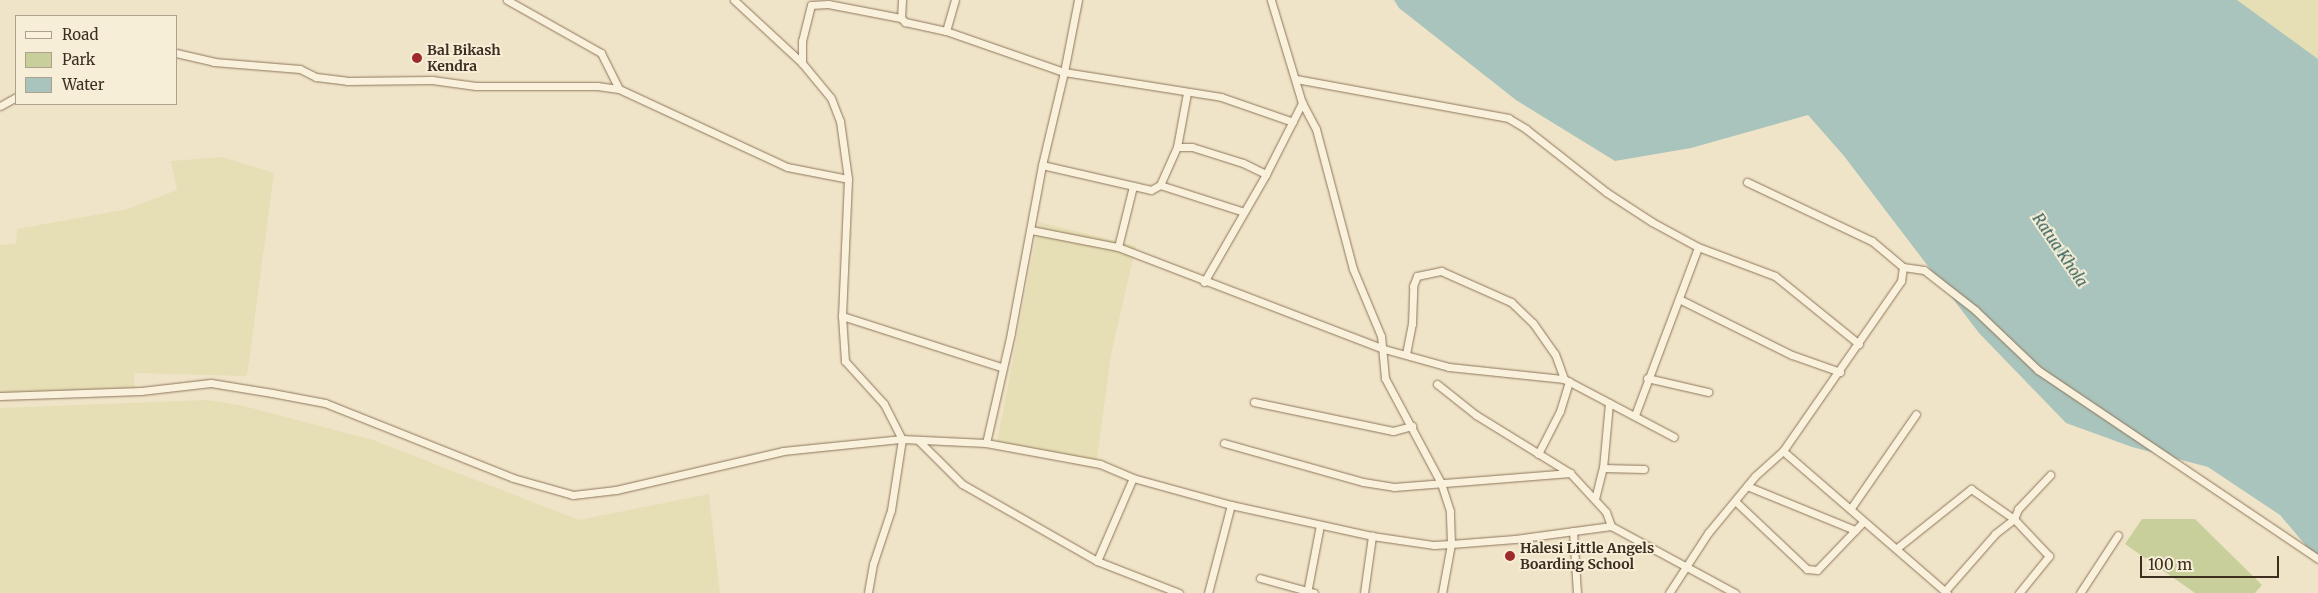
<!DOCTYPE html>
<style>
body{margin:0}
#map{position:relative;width:2318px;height:593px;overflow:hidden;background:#f0e4c8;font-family:Merriweather,serif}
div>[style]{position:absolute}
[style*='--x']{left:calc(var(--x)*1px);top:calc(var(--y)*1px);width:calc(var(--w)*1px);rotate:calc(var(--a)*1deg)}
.farmland>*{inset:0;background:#e6deb5}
.green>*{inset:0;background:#c9cf9b}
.water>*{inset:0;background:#a9c4bc}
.roads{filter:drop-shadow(0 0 1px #8d765c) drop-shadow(0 0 1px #8d765c)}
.minor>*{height:7px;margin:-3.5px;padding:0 3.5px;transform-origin:3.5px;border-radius:3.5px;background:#faf1dc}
.dots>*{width:14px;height:14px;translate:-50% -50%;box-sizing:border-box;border:2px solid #f7eed8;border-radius:50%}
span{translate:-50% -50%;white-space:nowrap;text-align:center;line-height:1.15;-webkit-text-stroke:4px #f7eed8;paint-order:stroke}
.poi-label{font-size:14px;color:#3d2e20;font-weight:700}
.left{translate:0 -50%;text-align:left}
.water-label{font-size:15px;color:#2f5d5a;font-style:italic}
.legend{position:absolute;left:15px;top:15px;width:162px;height:90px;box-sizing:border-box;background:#f7eed8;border:1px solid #ada18e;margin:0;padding:6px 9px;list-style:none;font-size:15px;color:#3d2e20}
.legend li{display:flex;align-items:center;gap:10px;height:25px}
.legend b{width:25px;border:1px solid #ada18e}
.scale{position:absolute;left:2140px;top:556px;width:139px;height:22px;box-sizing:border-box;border:2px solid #3d2e20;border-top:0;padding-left:6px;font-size:15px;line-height:18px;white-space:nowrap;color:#3d2e20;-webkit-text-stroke:4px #f7eed8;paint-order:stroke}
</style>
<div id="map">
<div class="farmland">
<div style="clip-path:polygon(2237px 0,2318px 0,2318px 59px,2239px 3px)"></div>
<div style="clip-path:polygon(222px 157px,274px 173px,247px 376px,134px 373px,135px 391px,0 397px,0 245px,16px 244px,17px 229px,128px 209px,177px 190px,171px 161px)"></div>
<div style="clip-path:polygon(1039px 222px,1136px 246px,1111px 354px,1097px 460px,997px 443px)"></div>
<div style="clip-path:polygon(207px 400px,244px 406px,373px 440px,579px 520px,709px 494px,720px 593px,0 593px,0 408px)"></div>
</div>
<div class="green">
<div style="clip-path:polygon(2142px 519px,2195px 519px,2262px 585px,2255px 593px,2195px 593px,2125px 544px)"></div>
</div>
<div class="water">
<div style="clip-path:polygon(1394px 0,2237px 0,2318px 59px,2318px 560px,2280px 515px,2208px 467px,2132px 447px,2066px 423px,1979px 333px,1844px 156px,1808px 115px,1691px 148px,1615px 161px,1516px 100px,1399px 8px)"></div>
</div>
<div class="roads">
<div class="minor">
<div style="--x:507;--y:0;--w:108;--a:29.4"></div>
<div style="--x:601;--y:53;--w:40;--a:63.4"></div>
<div style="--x:619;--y:89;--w:185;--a:24.9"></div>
<div style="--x:787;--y:167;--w:62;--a:11.1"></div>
<div style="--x:848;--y:179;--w:137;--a:92.5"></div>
<div style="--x:842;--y:316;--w:45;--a:86.2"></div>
<div style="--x:845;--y:361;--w:58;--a:47.8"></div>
<div style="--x:884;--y:404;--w:39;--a:63"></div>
<div style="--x:902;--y:439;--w:72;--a:98.8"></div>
<div style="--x:891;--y:510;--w:57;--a:108.4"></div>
<div style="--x:873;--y:564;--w:29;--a:100"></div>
<div style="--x:734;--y:0;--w:93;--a:42.8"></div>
<div style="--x:802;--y:63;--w:45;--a:50.4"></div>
<div style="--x:831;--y:98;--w:25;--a:69"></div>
<div style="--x:840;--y:121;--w:59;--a:82.1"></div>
<div style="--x:902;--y:0;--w:18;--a:93"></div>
<div style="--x:901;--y:18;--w:6;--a:45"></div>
<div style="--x:905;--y:22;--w:42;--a:12.4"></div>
<div style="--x:946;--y:31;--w:125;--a:19.2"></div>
<div style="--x:1064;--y:72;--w:96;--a:103.3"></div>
<div style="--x:1042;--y:165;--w:171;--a:100.5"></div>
<div style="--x:1011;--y:333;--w:113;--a:102.8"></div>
<div style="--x:1078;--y:0;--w:73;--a:101"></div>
<div style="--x:1064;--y:72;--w:159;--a:9"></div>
<div style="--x:1221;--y:97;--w:76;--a:19.1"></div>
<div style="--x:946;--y:31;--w:32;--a:-74"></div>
<div style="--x:176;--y:53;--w:39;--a:13"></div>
<div style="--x:214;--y:62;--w:86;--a:4.7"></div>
<div style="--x:300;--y:69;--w:18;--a:27"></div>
<div style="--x:316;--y:77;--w:31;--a:7"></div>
<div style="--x:347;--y:81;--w:85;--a:-0.7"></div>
<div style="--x:432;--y:80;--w:44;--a:7.8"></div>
<div style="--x:476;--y:86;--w:121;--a:0"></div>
<div style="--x:597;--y:86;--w:22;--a:8"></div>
<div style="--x:802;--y:63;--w:22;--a:-90"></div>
<div style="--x:802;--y:41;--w:37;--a:-76"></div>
<div style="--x:811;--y:5;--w:17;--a:-3"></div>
<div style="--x:828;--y:4;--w:74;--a:10.9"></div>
<div style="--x:1296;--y:79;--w:216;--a:10.4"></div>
<div style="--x:1508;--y:118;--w:21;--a:31"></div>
<div style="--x:1526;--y:129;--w:102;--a:38.2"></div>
<div style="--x:1606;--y:192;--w:55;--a:33.1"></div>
<div style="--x:1652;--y:222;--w:52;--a:28.5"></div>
<div style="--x:1698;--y:247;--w:82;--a:20.6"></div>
<div style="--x:1775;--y:276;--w:108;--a:39"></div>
<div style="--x:0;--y:106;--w:18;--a:-29"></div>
<div style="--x:1177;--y:147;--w:55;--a:-79.5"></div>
<div style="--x:1042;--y:165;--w:112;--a:12.9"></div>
<div style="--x:1151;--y:190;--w:10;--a:-29"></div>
<div style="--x:1160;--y:185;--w:42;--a:-65.9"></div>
<div style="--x:1177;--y:147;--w:15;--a:0"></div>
<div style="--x:1192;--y:147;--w:53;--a:17.4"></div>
<div style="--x:1243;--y:163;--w:25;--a:26"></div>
<div style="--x:1747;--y:182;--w:138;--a:25.3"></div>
<div style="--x:1872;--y:241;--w:40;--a:40"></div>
<div style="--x:1903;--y:267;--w:14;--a:98"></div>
<div style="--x:1901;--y:281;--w:207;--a:124.8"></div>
<div style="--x:1160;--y:185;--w:88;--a:17.8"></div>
<div style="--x:1031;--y:230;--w:89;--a:11.1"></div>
<div style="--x:1118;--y:247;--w:285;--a:21"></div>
<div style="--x:1384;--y:349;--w:67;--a:15.5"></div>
<div style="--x:1449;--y:367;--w:116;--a:6"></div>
<div style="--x:1564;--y:379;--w:124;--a:27.8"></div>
<div style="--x:1118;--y:247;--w:63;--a:-76.2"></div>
<div style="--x:1903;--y:267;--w:21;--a:8"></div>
<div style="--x:1924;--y:270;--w:65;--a:38.1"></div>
<div style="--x:1975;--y:310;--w:87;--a:43.6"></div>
<div style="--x:2038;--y:370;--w:338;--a:34"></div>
<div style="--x:1204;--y:282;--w:125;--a:-60.1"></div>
<div style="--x:1266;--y:174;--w:80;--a:-63.1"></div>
<div style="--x:1679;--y:299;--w:126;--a:26.4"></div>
<div style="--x:1792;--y:355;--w:51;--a:19.5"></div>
<div style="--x:842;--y:316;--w:167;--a:17.8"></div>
<div style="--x:1406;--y:354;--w:31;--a:-79"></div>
<div style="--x:1412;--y:324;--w:38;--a:-88"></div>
<div style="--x:1413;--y:286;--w:11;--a:-68"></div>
<div style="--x:1417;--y:276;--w:25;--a:-12"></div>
<div style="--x:1441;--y:271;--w:77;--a:23.9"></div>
<div style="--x:1511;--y:302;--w:30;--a:44"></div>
<div style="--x:1533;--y:323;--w:38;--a:55"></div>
<div style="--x:1555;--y:354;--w:27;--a:70"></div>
<div style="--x:1647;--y:378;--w:63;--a:12.9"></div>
<div style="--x:1437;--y:384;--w:50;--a:38.5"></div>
<div style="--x:1476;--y:415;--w:110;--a:31.7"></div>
<div style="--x:1570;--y:473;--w:53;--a:47.3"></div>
<div style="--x:1606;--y:512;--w:15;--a:70"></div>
<div style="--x:0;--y:396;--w:141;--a:-2"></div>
<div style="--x:141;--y:391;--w:70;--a:-6.5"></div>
<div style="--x:211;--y:383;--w:62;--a:9.3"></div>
<div style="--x:272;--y:393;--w:54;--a:10.7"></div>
<div style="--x:325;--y:403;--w:202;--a:21.7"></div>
<div style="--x:513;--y:478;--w:62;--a:15.8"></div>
<div style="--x:573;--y:495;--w:43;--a:-6.6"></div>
<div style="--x:616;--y:490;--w:171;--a:-13.1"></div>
<div style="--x:783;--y:451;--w:120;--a:-5.8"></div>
<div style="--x:902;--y:439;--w:84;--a:2.7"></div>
<div style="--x:986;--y:443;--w:116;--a:10.4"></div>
<div style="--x:1100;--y:464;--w:36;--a:23"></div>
<div style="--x:1133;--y:478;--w:102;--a:15.4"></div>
<div style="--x:1231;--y:505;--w:144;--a:12.4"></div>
<div style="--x:1372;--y:536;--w:63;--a:8.3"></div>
<div style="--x:1434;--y:545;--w:17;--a:-3"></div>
<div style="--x:1451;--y:544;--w:33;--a:-92"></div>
<div style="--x:1450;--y:511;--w:29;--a:-108"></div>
<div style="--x:1441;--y:483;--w:119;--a:-118.1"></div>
<div style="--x:1385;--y:378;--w:42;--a:-95.4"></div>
<div style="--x:1381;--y:336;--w:73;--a:-112.7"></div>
<div style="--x:1353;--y:269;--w:145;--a:-104.8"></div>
<div style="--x:1316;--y:129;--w:30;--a:-118"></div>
<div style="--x:1302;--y:103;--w:108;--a:-106.8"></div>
<div style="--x:1254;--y:402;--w:142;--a:11.8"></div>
<div style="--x:1393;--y:431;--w:20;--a:-15"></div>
<div style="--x:1635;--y:415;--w:179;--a:-69.4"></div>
<div style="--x:918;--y:440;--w:62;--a:45"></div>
<div style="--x:962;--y:484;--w:155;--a:29.7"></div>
<div style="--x:1097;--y:561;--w:88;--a:21.3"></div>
<div style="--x:1224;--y:443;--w:144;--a:15.7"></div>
<div style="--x:1363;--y:482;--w:31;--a:9"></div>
<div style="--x:1394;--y:487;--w:177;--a:-4.5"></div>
<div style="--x:1538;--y:454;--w:48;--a:-62.9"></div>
<div style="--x:1560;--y:411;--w:31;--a:-73"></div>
<div style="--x:1603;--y:468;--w:65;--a:-84.7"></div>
<div style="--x:1747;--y:486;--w:117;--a:22.2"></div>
<div style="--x:1595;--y:499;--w:32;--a:-76"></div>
<div style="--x:1603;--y:468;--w:41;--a:1.4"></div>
<div style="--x:1735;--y:501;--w:99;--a:43.4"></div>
<div style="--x:1807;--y:569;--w:10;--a:6"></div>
<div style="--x:1817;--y:570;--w:66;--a:-46.2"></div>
<div style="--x:1851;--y:508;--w:114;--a:-55.3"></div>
<div style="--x:1573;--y:531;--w:62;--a:86.3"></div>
<div style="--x:1897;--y:548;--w:95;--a:-38.6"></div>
<div style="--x:1971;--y:489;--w:52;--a:34.9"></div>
<div style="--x:2014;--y:519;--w:24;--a:142"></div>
<div style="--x:1995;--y:534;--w:76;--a:131.3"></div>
<div style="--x:1097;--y:561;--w:90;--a:-66.6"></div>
<div style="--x:1260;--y:578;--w:56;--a:15.5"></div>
<div style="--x:1208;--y:593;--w:91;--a:-75.4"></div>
<div style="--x:1307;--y:593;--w:69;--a:-79.2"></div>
<div style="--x:1364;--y:593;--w:58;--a:-82"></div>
<div style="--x:1442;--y:593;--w:50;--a:-79.6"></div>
<div style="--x:1451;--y:544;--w:64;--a:-4.5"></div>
<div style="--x:1515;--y:539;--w:97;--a:-7.7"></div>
<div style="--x:1611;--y:526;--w:141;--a:28.4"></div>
<div style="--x:1669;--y:593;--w:72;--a:-57"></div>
<div style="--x:1708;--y:533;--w:74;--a:-50.5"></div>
<div style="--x:1755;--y:476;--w:38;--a:-42"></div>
<div style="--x:1783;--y:451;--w:217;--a:40.9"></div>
<div style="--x:2019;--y:593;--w:48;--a:-51"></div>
<div style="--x:2049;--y:556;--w:51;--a:-133.4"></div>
<div style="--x:2014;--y:519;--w:11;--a:-68"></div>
<div style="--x:2018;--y:509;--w:47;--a:-46.7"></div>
<div style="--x:2080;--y:593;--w:69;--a:-56.8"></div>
</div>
</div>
<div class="dots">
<div style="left:417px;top:58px;background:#9e2a2b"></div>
<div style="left:1510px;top:556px;background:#9e2a2b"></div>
</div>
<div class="poi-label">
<span class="left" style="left:427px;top:58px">Bal Bikash<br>Kendra</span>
<span class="left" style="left:1520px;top:556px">Halesi Little Angels<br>Boarding School</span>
</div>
<div class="water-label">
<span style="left:2060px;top:250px;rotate:56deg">Ratua Khola</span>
</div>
<ul class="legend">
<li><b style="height:6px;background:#faf1dc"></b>Road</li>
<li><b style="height:14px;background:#c9cf9b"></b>Park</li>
<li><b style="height:14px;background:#a9c4bc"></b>Water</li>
</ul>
<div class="scale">100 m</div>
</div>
